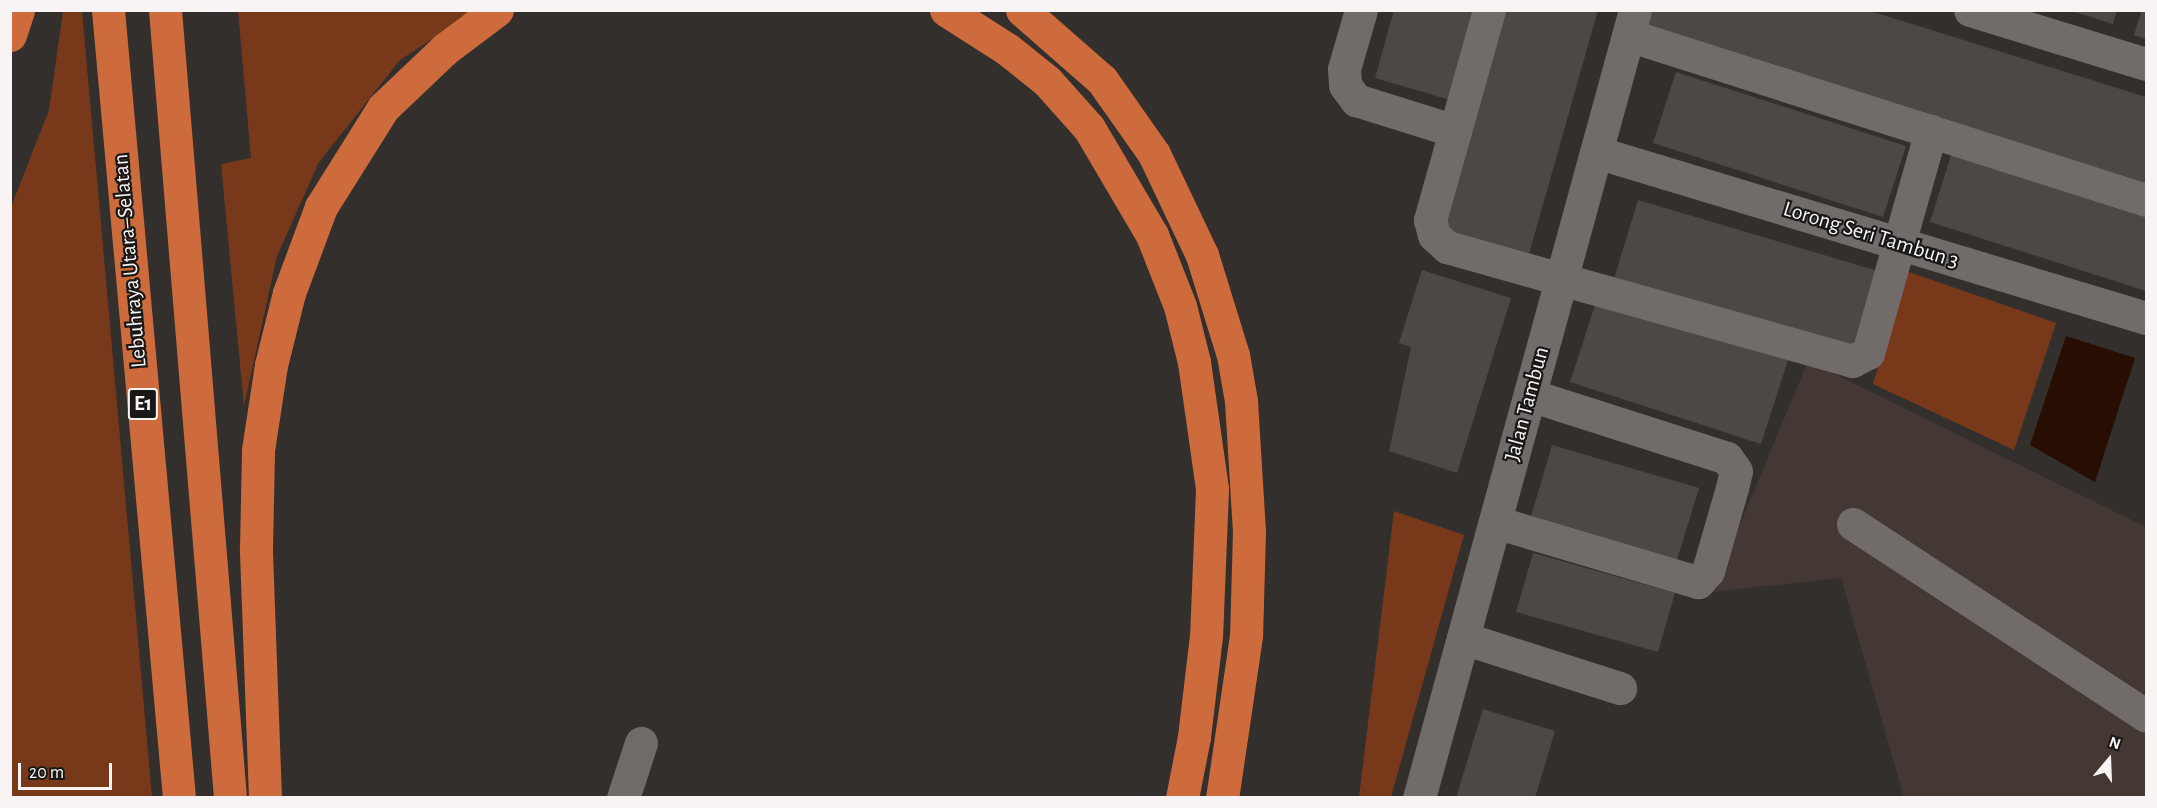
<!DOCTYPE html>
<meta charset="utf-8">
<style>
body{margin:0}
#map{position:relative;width:2157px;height:808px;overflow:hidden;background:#332f2d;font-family:"Alegreya Sans",sans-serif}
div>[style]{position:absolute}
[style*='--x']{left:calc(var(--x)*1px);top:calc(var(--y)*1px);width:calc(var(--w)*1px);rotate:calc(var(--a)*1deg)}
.built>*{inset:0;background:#433834}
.green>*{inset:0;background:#78391b}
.water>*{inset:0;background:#280d03}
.building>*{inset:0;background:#4d4846}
.minor>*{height:33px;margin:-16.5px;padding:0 16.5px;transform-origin:16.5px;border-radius:16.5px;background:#716c6a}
.highway>*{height:33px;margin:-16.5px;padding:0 16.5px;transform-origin:16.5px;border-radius:16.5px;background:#ce6b3d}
span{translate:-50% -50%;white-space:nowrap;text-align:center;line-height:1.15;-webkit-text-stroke:4.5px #1a1817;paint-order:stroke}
.shield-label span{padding:2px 4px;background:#1a1817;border:2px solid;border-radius:4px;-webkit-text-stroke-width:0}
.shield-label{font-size:21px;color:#f7f4f3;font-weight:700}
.street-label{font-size:22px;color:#f7f4f3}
.frame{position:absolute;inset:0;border:12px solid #f7f4f3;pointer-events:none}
.north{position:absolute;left:2079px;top:730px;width:60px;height:60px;-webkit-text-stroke:4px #1a1817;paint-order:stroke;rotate:19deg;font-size:16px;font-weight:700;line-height:24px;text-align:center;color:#f7f4f3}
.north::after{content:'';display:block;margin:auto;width:21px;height:27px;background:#f7f4f3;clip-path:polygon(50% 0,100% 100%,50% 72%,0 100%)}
.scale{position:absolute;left:18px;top:763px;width:94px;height:27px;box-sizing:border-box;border:3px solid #f7f4f3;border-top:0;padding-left:8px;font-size:18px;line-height:21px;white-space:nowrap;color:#f7f4f3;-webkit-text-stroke:4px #1a1817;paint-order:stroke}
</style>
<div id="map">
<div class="built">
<div style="clip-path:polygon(1808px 361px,2146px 527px,2146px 797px,1904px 797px,1841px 578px,1712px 592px)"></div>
</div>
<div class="green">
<div style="clip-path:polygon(63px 11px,82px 11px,152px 797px,11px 797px,11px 207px,49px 110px)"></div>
<div style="clip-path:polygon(238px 11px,475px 11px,400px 60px,319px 162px,277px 256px,244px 406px,221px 164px,251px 158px)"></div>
<div style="clip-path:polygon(1906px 271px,2056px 323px,2014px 450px,1873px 384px)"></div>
<div style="clip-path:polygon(1394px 511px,1464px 535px,1391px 797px,1359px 797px)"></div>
</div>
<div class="water">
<div style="clip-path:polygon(2066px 336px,2135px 358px,2095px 482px,2030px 445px)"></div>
</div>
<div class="building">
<div style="clip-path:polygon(1394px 10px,1476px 10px,1450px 100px,1375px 78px)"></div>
<div style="clip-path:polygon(1497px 10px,1598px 10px,1529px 254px,1436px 228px)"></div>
<div style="clip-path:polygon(1649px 10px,1867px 10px,2146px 97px,2146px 190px,1642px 34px)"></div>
<div style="clip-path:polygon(2068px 10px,2117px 10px,2113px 24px)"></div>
<div style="clip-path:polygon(2142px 10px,2146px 10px,2146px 39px,2134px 35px)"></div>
<div style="clip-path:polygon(1676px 72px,1906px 146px,1883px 217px,1653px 143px)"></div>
<div style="clip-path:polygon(1952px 152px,2146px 214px,2146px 291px,1930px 222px)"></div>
<div style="clip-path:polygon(1638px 200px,1878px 271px,1854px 350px,1614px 279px)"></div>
<div style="clip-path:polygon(1422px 270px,1511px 298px,1457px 473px,1389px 451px,1411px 347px,1399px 343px)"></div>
<div style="clip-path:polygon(1598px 296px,1789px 357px,1761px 444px,1570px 382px)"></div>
<div style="clip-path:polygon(1552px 445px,1699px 488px,1676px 563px,1530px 520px)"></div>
<div style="clip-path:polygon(1533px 553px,1675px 593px,1658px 652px,1516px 612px)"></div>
<div style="clip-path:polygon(1483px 709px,1555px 731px,1535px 798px,1456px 798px)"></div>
</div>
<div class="minor">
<div style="--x:1361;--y:10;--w:61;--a:106.1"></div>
<div style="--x:1344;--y:69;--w:16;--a:86"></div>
<div style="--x:1345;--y:85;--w:19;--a:54"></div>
<div style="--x:1356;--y:100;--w:104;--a:17.4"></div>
<div style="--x:1489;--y:10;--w:218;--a:105.7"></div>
<div style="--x:1430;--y:220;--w:16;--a:75"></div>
<div style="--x:1434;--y:235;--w:18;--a:43"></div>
<div style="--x:1447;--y:247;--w:421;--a:15.7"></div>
<div style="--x:1852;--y:361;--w:18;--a:-27"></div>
<div style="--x:1868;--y:353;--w:231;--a:-74.2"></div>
<div style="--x:1970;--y:10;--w:184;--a:17.1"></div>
<div style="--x:1628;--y:35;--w:544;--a:17.67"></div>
<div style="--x:1596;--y:152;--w:575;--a:16.79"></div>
<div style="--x:1495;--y:522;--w:212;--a:16.5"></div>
<div style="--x:1698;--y:582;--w:15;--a:-48"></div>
<div style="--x:1708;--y:571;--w:86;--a:-73.9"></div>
<div style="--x:1732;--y:488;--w:17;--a:-77"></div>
<div style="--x:1736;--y:471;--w:16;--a:-125"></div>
<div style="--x:1727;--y:458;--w:207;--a:-162.3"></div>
<div style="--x:1853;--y:524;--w:350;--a:33.2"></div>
<div style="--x:1463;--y:638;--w:165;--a:17.7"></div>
<div style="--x:623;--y:798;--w:58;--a:-71.9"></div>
<div style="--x:1419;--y:798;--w:817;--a:-74.67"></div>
</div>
<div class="highway">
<div style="--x:108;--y:10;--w:791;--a:84.85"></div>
<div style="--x:165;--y:10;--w:791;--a:85.28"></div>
<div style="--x:946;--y:10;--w:72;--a:32.6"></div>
<div style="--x:1007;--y:49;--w:51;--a:38.7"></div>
<div style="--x:1047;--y:81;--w:63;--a:48.2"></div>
<div style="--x:1089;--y:128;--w:124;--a:59.5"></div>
<div style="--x:1152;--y:235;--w:76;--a:68.5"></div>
<div style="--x:1180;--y:306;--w:58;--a:76"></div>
<div style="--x:1194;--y:362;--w:128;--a:81.9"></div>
<div style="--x:1212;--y:489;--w:147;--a:92.3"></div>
<div style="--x:1206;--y:636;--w:102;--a:96.8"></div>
<div style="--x:1194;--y:737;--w:62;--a:101.1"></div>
<div style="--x:1022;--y:10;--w:106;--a:41.2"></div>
<div style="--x:1102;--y:80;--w:90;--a:54.9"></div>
<div style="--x:1154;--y:154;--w:112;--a:64.6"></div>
<div style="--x:1202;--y:255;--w:105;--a:72.8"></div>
<div style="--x:1233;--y:355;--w:47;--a:80.1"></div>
<div style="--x:1241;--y:401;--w:130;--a:86.5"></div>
<div style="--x:1249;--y:531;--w:105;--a:91.6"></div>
<div style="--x:1246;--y:636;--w:164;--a:98.4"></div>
<div style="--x:10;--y:35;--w:26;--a:-72"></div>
<div style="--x:265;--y:798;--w:250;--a:-92.1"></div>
<div style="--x:256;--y:548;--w:98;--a:-88.8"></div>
<div style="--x:258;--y:450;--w:86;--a:-81.3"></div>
<div style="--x:271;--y:365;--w:74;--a:-76"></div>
<div style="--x:289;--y:293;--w:92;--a:-69.6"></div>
<div style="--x:321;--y:207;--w:117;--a:-57.9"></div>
<div style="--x:383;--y:108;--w:86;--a:-43.6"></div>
<div style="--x:445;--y:49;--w:65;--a:-36.9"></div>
</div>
<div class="shield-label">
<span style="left:143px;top:404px">E1</span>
</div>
<div class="street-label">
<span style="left:1871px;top:235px;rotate:17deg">Lorong Seri Tambun 3</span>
<span style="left:130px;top:261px;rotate:-95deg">Lebuhraya Utara–Selatan</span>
<span style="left:1527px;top:404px;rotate:-75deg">Jalan Tambun</span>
</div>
<div class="frame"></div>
<div class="north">N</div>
<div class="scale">20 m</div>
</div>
